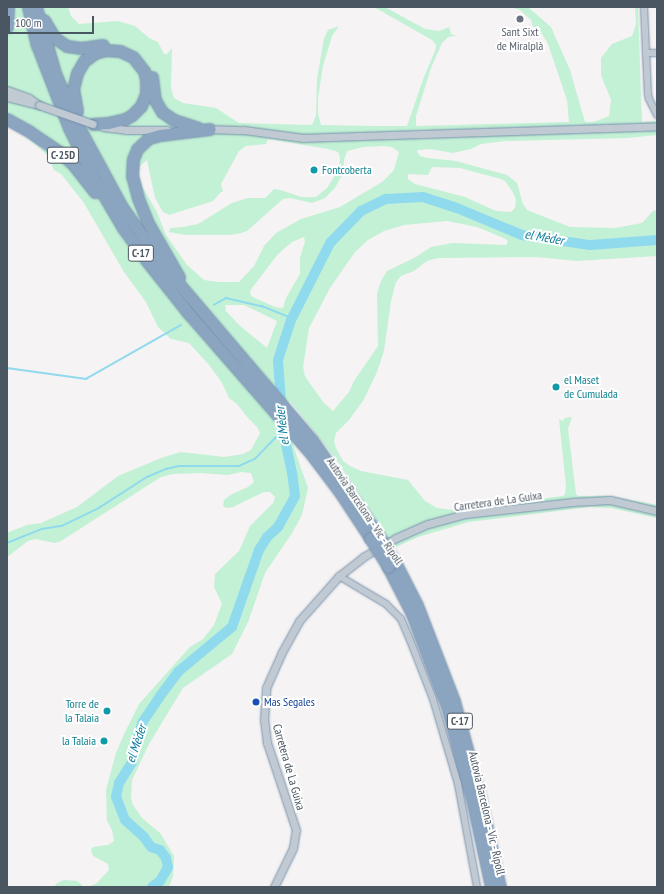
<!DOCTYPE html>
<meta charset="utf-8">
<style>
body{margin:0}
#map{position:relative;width:664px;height:894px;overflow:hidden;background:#f5f3f3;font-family:"PT Sans Narrow",sans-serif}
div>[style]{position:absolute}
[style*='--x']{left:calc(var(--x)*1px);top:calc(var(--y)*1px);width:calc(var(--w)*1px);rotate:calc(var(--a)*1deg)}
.green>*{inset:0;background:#c3f1d5}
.stream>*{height:1.5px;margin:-0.75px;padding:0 0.75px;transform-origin:0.75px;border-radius:0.75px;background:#90daee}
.river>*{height:10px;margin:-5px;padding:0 5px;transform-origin:5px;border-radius:5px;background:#90daee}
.roads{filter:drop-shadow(0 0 1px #7690ad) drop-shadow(0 0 1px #7690ad)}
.minor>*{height:6px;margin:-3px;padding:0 3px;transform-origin:3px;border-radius:3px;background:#c1cad2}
.tertiary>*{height:7px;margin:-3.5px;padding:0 3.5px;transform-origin:3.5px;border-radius:3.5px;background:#c1cad2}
.motorway>*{height:11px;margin:-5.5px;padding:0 5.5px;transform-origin:5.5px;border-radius:5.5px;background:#8ba5c1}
.bridges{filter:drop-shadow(0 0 1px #7690ad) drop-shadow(0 0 1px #7690ad)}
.tertiary-bridge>*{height:7px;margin:-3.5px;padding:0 3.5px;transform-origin:3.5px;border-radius:3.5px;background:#c1cad2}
.motorway-bridge>*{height:11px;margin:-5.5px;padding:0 5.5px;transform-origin:5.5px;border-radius:5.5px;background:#8ba5c1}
.dots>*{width:11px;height:11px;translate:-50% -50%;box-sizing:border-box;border:2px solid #fff;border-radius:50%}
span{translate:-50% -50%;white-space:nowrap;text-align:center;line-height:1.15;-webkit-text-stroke:4px #fff;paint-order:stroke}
.shield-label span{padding:1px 3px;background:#fff;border:1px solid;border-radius:3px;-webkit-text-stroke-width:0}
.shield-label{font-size:11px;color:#4a5661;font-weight:700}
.worship-label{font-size:12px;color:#5b616d}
.culture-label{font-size:12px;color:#0d838f}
.left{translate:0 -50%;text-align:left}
.right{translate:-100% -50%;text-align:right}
.street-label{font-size:12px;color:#4a5661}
.transit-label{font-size:12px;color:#164399}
.water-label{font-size:13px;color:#0c7c9b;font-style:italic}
.frame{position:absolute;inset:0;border:8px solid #4a5661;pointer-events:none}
.scale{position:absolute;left:8px;top:16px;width:86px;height:18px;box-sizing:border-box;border:2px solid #4a5661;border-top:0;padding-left:5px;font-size:12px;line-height:14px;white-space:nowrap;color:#4a5661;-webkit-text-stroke:3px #fff;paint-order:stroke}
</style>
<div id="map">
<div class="green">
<div style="clip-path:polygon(evenodd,7px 7px,68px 7px,71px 16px,79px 24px,118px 21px,135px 26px,149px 38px,158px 42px,164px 54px,167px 54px,172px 48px,171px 88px,174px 98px,183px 103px,216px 108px,239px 123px,312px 125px,316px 115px,317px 79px,324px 38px,328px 30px,339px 26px,332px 36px,323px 66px,318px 98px,318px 113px,321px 125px,374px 126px,407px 126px,424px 77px,435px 51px,436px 45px,432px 40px,374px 7px,385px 7px,425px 29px,439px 31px,449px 27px,451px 34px,456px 36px,448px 37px,442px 43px,431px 68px,416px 116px,416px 126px,569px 122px,567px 100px,548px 44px,541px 32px,533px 27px,531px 20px,520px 10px,510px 7px,529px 8px,551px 27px,570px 70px,585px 122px,594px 122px,609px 116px,611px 100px,601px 75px,601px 58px,612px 44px,632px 36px,636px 24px,635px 7px,638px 7px,642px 122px,657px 121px,657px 135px,628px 138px,505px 141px,481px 144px,471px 149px,453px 153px,430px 149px,418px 150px,417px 152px,420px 156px,428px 158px,456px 161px,507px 175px,517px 183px,523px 204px,527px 210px,570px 227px,615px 228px,642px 223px,653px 211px,657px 210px,657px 256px,577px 261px,536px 257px,438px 258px,427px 261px,414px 271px,401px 276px,396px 282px,391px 301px,384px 351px,377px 372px,363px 401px,349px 420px,336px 433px,334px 441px,336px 448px,343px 461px,350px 466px,361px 471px,408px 480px,425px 501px,437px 508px,453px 510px,563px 496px,565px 494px,566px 486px,559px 419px,563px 421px,565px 418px,572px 417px,568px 429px,576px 494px,578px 496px,610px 496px,657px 505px,657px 518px,611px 508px,589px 507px,469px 522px,418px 537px,394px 548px,339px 463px,289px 400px,293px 445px,308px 488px,302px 515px,292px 533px,265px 573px,248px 622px,232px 654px,183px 688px,149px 744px,132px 780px,131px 798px,133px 805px,142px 818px,160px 833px,174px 856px,173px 876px,169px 887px,54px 887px,57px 883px,64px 880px,77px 881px,83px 886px,90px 886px,97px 883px,109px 870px,108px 864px,93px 856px,91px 850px,93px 847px,108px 845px,114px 841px,112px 830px,107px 821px,106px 790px,116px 753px,125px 732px,139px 704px,190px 647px,203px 639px,214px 625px,222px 604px,214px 587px,215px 574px,239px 551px,250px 526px,273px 503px,275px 497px,270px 492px,264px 492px,233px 507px,226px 508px,223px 506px,224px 500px,232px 494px,248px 487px,254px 482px,251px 473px,241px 472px,228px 475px,201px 473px,173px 474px,161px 477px,61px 541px,55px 543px,35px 539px,28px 541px,7px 557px,7px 533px,27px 525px,41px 523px,77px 507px,118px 476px,161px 458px,181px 452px,224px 457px,243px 454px,251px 450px,260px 433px,257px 427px,248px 418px,237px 404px,229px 398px,222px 383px,210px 366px,189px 343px,171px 339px,158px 327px,146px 302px,124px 272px,84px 203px,61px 174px,54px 170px,47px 155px,24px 134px,7px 126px,7px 7px,268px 139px,328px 149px,338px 152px,340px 157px,339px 169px,327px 188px,316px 197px,301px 197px,281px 190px,274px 189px,265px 198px,248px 198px,232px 203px,198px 224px,183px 227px,170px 228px,169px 232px,186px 235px,229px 235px,241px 233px,247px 231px,283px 199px,290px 198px,312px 203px,325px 198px,335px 188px,343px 173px,344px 160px,347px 151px,363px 147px,383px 146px,392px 147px,399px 152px,394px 170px,382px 182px,340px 207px,301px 219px,276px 233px,264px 246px,254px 266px,239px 282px,218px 282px,204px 280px,187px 265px,166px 235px,157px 212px,143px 188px,139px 174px,140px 166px,147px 160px,155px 198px,163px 212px,169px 215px,213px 201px,220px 193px,223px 191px,221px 184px,239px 151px,246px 146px,266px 144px,268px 139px,7px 7px,432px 167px,460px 168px,501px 179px,505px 181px,512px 191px,516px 199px,515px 208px,511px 212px,496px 211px,465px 197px,415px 184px,408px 179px,408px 174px,428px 175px,432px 167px,7px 7px,447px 221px,477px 227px,506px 239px,508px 242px,506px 245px,453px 243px,431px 247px,416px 257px,387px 271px,381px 281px,377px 293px,378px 346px,354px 381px,349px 392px,333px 411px,324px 403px,311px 385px,305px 376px,303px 367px,309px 328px,330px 288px,355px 252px,368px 240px,384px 231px,404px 225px,447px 221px,7px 7px,304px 237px,305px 241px,300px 258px,300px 274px,286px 298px,283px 308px,275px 307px,251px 296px,250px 291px,255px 284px,278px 254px,292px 242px,304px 237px,7px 7px,225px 305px,244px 305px,277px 321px,267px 348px,239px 325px,226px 311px,225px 305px)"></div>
</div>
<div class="stream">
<div style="--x:214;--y:305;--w:14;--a:-30"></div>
<div style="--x:226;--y:298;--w:37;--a:13"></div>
<div style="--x:262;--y:306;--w:32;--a:22"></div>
<div style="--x:7;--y:368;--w:80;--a:7.9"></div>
<div style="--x:86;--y:379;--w:109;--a:-29.6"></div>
<div style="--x:7;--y:543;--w:38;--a:-22"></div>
<div style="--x:42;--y:529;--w:20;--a:-9"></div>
<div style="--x:62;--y:526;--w:41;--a:-25.9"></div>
<div style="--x:99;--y:508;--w:57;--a:-32.9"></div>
<div style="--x:147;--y:477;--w:21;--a:-23"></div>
<div style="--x:166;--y:469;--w:13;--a:-13"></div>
<div style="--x:179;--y:466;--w:60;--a:0"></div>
<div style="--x:239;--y:466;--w:17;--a:-24"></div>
<div style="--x:255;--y:459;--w:40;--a:-46"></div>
</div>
<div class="river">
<div style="--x:152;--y:887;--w:10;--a:-37"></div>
<div style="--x:160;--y:881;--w:16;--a:-60"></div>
<div style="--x:168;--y:867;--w:9;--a:-103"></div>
<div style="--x:166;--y:858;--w:10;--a:-127"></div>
<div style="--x:160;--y:850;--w:9;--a:-162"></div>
<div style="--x:151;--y:847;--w:12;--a:-125"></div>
<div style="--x:144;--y:837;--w:25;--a:-138"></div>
<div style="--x:125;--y:820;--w:25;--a:-111"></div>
<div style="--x:116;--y:797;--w:14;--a:-78"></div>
<div style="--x:119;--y:783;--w:25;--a:-58"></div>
<div style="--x:132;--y:762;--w:40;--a:-75.6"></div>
<div style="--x:142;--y:723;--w:32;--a:-56"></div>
<div style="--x:160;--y:696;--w:31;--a:-53"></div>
<div style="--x:179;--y:671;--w:69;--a:-39.7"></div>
<div style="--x:232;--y:627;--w:82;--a:-70.7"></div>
<div style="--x:259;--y:550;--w:15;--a:-58"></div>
<div style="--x:267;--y:537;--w:15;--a:-42"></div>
<div style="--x:278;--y:527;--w:35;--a:-61"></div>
<div style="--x:295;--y:496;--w:23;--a:-97"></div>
<div style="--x:292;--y:473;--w:44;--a:-101.8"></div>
<div style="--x:283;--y:430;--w:70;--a:-94.1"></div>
<div style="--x:278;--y:360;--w:42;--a:-72"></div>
<div style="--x:291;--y:320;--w:86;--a:-63.1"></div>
<div style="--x:330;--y:243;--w:45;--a:-45.9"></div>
<div style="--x:361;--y:211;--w:28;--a:-26"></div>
<div style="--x:386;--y:199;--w:37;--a:-3"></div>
<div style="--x:423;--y:197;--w:36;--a:18"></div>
<div style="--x:457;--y:208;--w:70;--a:22.6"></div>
<div style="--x:522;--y:235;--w:69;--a:8.4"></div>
<div style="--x:590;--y:245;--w:67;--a:-4.3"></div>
</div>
<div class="roads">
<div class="minor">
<div style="--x:644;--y:7;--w:87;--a:87.4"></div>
<div style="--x:648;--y:94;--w:5;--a:79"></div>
<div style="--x:649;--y:99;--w:18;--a:63"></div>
<div style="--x:646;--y:53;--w:11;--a:0"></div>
<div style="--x:339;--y:576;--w:55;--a:30.8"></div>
<div style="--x:386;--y:604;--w:21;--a:45"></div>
<div style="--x:401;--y:619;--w:23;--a:67"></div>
<div style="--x:410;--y:640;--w:63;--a:68.7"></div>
<div style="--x:433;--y:699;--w:89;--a:73.6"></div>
<div style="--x:458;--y:784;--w:105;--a:79.5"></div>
</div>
<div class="tertiary">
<div style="--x:7;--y:90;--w:23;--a:20"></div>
<div style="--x:29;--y:98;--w:12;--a:35"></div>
<div style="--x:7;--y:97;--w:30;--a:14"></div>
<div style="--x:103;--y:127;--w:23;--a:7"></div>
<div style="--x:126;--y:130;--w:41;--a:0"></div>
<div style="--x:207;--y:129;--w:37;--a:2"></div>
<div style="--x:244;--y:130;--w:60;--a:7.7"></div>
<div style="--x:303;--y:138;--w:354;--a:-1.9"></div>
<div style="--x:274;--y:887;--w:43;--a:-64"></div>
<div style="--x:293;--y:848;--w:18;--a:-81"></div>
<div style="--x:296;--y:830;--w:92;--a:-108.4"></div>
<div style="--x:267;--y:743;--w:23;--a:-97"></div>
<div style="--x:264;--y:720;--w:32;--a:-86"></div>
<div style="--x:266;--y:688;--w:39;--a:-66"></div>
<div style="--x:282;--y:652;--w:35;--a:-61"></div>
<div style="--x:299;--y:621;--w:60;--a:-48.4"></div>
<div style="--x:339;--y:576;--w:31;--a:-38"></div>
<div style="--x:363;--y:557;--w:38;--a:-30"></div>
<div style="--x:396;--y:538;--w:35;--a:-24"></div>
<div style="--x:428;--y:524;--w:38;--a:-15"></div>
<div style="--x:465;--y:514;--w:109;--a:-6.3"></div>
<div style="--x:573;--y:502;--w:37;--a:-3"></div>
<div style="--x:610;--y:500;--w:48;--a:13.2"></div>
</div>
<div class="motorway">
<div style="--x:28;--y:7;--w:39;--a:77"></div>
<div style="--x:37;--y:45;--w:89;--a:68.9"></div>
<div style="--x:69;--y:128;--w:55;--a:63.9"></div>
<div style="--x:93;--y:177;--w:59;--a:59.5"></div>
<div style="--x:123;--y:228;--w:39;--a:54"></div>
<div style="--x:146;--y:260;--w:69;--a:51.5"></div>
<div style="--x:189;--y:314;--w:186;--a:48.9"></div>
<div style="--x:311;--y:454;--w:46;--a:52.9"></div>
<div style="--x:339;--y:491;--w:56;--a:56.6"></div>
<div style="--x:36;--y:7;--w:69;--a:73.9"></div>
<div style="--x:55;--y:73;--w:53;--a:66.8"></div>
<div style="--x:76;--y:122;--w:97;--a:61.6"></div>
<div style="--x:122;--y:207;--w:71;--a:54.7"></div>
<div style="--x:163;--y:265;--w:230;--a:49.6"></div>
<div style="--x:312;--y:440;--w:113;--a:55"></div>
<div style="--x:44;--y:20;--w:21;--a:59"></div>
<div style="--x:55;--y:38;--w:14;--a:34"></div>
<div style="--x:67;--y:46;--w:14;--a:8"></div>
<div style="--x:81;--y:48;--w:22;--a:-8"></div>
<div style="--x:7;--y:27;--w:20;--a:-87"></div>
<div style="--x:152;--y:77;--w:23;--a:83"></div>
<div style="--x:155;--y:100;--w:14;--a:60"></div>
<div style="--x:162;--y:112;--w:14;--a:34"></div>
<div style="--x:174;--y:120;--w:25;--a:18"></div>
<div style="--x:77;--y:111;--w:22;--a:-100"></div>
<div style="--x:73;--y:89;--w:16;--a:-76"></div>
<div style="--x:77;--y:73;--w:14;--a:-60"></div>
<div style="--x:84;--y:61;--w:14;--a:-36"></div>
<div style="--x:95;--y:53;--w:11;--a:-15"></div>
<div style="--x:106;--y:50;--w:14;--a:4"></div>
<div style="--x:120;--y:51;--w:14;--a:25"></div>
<div style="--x:133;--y:57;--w:18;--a:52"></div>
<div style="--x:144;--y:71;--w:9;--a:77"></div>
<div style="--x:146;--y:80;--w:14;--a:90"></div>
<div style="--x:146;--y:94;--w:13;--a:113"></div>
<div style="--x:141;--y:106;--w:13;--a:135"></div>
<div style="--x:132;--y:115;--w:8;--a:150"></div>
<div style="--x:125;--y:119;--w:17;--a:167"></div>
<div style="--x:108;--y:123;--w:15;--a:176"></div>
<div style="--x:7;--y:119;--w:26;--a:29"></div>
<div style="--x:30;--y:132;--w:34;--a:34"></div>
<div style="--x:58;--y:151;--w:18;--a:41"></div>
<div style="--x:72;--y:163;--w:37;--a:52"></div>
<div style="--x:179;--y:277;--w:62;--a:-119.9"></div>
<div style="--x:148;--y:223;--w:27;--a:-112"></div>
<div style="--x:138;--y:198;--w:23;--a:-105"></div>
<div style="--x:132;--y:176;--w:17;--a:-87"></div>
<div style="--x:133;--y:159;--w:11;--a:-68"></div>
<div style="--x:137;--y:149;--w:16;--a:-43"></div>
<div style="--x:149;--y:138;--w:11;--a:-15"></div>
<div style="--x:160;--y:135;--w:50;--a:-6.8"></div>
<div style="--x:395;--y:562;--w:48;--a:62.9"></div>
<div style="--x:417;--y:605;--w:103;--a:68.9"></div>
<div style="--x:454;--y:701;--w:99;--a:74.8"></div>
<div style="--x:480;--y:797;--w:92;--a:77.5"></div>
<div style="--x:388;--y:567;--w:53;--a:62.9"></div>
<div style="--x:412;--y:614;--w:98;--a:69.2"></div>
<div style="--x:447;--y:706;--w:96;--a:75"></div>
<div style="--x:472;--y:799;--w:90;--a:77.8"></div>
</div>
</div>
<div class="bridges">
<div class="tertiary-bridge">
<div style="--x:39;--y:105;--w:57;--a:19.4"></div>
</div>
<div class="motorway-bridge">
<div style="--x:377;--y:533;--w:34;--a:58"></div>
<div style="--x:370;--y:538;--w:34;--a:58"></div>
</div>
</div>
<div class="dots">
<div style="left:520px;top:19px;background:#6b7280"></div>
<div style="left:314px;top:170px;background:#0f9aa8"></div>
<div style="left:556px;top:387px;background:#0f9aa8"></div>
<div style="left:256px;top:702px;background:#1a4fb4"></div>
<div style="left:107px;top:711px;background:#0f9aa8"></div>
<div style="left:104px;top:741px;background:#0f9aa8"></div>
</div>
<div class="shield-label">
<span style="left:63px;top:155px">C-25D</span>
<span style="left:141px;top:253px">C-17</span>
<span style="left:460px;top:721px">C-17</span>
</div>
<div class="worship-label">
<span style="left:520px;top:39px">Sant Sixt<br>de Miralplà</span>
</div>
<div class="culture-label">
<span class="left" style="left:322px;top:170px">Fontcoberta</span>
<span class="left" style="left:564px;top:387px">el Maset<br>de Cumulada</span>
<span class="right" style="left:99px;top:711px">Torre de<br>la Talaia</span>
<span class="right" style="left:96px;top:741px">la Talaia</span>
</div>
<div class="street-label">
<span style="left:498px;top:501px;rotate:-8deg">Carretera de La Guixa</span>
<span style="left:365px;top:511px;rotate:56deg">Autovia Barcelona - Vic - Ripoll</span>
<span style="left:289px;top:767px;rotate:74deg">Carretera de La Guixa</span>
<span style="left:487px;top:813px;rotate:77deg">Autovia Barcelona - Vic - Ripoll</span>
</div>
<div class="transit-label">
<span class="left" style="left:264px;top:702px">Mas Segales</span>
</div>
<div class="water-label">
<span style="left:544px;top:238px;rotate:10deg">el Mèder</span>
<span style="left:283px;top:426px;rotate:-97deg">el Mèder</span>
<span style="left:137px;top:744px;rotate:-71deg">el Mèder</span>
</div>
<div class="frame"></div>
<div class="scale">100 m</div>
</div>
